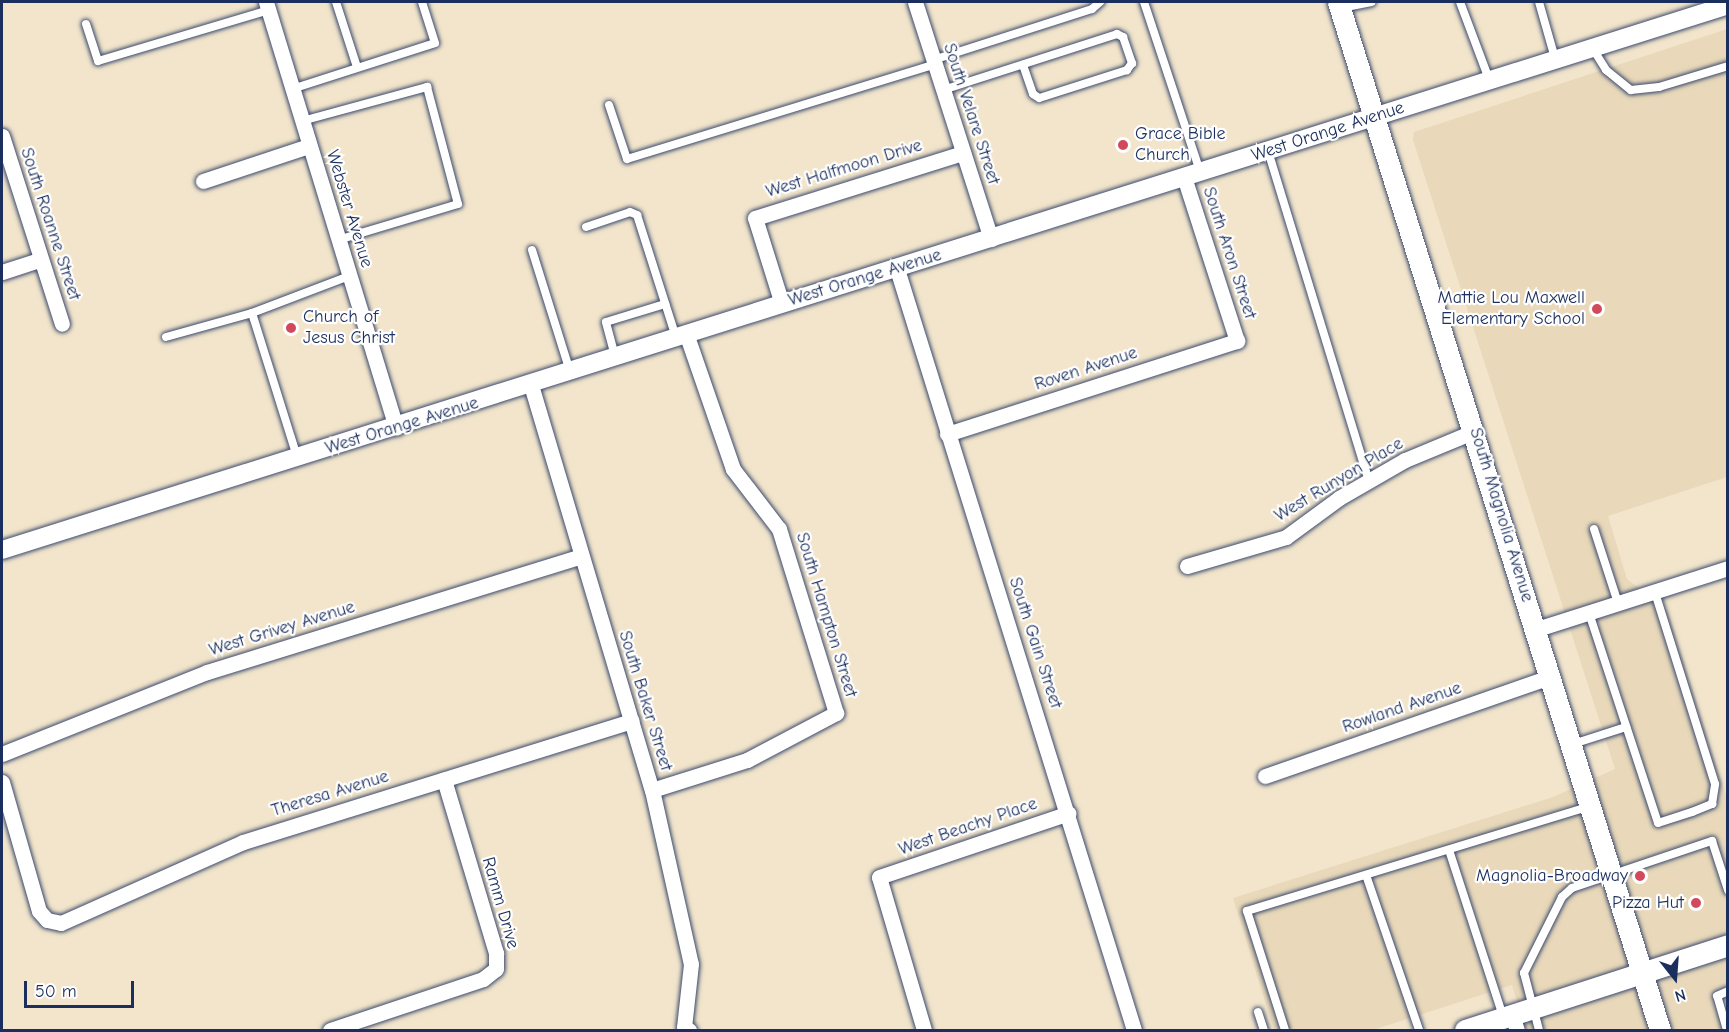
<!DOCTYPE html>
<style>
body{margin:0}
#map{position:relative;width:1729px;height:1032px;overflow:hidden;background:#f2e5cb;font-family:"Comic Neue",sans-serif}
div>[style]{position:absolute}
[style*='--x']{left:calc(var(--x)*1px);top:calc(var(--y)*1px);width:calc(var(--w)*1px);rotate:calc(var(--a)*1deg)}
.built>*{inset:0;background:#e9d9ba}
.roads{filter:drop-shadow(0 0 2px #3b4a6e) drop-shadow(0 0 2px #3b4a6e)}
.service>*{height:8px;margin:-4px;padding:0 4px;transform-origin:4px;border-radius:4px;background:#fff}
.minor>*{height:15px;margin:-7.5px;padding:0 7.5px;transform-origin:7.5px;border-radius:7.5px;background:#fff}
.tertiary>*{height:18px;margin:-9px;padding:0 9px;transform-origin:9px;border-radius:9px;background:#fff}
.secondary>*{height:21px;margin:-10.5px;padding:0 10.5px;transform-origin:10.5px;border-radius:10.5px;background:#fff}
.dots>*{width:16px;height:16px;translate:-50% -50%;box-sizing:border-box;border:3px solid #fff;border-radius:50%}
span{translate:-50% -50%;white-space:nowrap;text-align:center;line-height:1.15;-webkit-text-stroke:4.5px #fff;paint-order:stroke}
.street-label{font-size:18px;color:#1b2f5e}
.poi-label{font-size:18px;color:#1b2f5e}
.left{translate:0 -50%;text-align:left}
.right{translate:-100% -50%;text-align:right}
.frame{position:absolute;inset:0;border:3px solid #1b2f5e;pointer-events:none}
.north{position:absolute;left:1645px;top:948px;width:60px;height:60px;-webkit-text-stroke:4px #fff;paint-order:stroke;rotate:163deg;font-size:16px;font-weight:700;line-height:24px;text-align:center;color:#1b2f5e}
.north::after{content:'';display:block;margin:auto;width:21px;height:27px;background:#1b2f5e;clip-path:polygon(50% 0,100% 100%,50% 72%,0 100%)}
.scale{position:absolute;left:24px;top:981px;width:110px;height:27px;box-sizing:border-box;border:3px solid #1b2f5e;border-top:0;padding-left:8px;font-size:18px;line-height:21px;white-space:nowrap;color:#1b2f5e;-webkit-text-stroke:4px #fff;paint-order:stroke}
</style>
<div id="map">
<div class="built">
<div style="clip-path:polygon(1727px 29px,1727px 477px,1608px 516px,1627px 579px,1668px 611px,1727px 798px,1727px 1030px,1526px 1030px,1512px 985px,1373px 1030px,1274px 1030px,1233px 898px,1553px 797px,1615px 769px,1413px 140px,1414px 132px)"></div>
</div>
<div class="roads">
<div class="service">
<div style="--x:336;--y:2;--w:68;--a:72.1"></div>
<div style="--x:1144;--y:2;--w:178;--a:71.7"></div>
<div style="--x:1460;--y:2;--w:82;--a:69.4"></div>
<div style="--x:1539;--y:2;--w:58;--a:74.1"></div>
<div style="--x:1341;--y:8;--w:31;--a:-11"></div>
<div style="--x:86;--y:24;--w:39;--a:72"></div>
<div style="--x:98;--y:61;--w:178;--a:-16.6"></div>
<div style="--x:1593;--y:49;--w:25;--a:58"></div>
<div style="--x:1606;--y:70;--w:32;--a:39"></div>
<div style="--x:1631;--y:90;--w:28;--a:-6"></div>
<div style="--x:1659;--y:87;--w:72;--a:-16.9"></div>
<div style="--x:933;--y:60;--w:167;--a:-17.8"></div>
<div style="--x:1092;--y:9;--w:11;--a:-41"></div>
<div style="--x:292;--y:89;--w:150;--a:-17.8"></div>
<div style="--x:435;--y:43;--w:43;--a:-107.6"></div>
<div style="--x:943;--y:90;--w:183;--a:-17.8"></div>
<div style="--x:1117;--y:34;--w:7;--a:27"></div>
<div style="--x:1123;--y:37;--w:28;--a:71"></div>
<div style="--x:1132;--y:63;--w:9;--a:126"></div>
<div style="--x:1127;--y:70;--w:92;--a:162.3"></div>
<div style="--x:1039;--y:98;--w:7;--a:-146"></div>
<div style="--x:1033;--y:94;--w:31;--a:-109"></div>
<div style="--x:609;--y:105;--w:57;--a:71.6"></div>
<div style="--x:627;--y:159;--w:322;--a:-17.1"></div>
<div style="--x:302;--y:121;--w:130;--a:-15.2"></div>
<div style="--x:427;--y:87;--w:121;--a:75.2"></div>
<div style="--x:458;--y:204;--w:125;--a:163.3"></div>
<div style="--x:1268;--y:151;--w:345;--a:73"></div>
<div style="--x:586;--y:227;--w:46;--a:-18.8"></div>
<div style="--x:630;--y:212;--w:8;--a:23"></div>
<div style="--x:637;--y:215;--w:128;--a:72.3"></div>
<div style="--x:532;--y:250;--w:127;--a:72.6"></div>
<div style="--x:252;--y:313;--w:151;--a:72.6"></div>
<div style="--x:166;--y:337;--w:89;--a:-15.6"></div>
<div style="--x:252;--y:313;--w:104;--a:-20.9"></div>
<div style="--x:615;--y:356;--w:35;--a:-105"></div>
<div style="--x:606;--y:322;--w:62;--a:-17"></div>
<div style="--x:1594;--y:529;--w:78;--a:72"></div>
<div style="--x:1589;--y:613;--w:221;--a:71.8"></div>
<div style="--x:1658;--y:823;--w:36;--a:-18"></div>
<div style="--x:1692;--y:812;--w:22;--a:-22"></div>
<div style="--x:1712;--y:804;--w:20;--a:-81"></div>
<div style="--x:1715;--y:784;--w:201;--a:-107.4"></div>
<div style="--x:1573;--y:744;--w:56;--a:-17.8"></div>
<div style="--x:1449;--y:850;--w:175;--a:72"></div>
<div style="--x:1366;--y:875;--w:164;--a:71.1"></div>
<div style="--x:1258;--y:1012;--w:19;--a:72"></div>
<div style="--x:1285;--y:1030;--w:125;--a:-107.7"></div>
<div style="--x:1247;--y:911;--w:357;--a:-17"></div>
<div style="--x:1539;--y:1030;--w:59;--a:-104.7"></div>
<div style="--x:1524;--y:973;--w:85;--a:-63.4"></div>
<div style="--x:1562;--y:897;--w:13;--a:-42"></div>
<div style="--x:1572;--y:888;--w:148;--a:-18.6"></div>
<div style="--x:1712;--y:841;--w:52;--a:71.9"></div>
<div style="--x:1727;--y:1030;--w:35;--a:-106"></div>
<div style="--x:1717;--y:996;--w:12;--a:-24"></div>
</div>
<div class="minor">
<div style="--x:266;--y:2;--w:445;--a:73"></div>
<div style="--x:915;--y:2;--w:249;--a:72.2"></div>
<div style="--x:2;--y:136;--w:197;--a:72.3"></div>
<div style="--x:203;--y:181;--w:112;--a:-18.3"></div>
<div style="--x:897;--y:269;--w:797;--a:72.7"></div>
<div style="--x:2;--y:272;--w:40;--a:-18"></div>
<div style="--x:782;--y:304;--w:90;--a:-107.4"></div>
<div style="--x:755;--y:218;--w:218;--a:-17.4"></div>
<div style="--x:531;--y:385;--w:423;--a:73.4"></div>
<div style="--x:652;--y:790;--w:178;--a:77.4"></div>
<div style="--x:691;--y:964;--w:63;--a:96.3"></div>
<div style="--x:684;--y:1027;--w:6;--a:31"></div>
<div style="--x:947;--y:434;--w:305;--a:-17.8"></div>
<div style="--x:1237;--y:341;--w:172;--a:-107.9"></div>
<div style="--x:1187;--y:566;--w:103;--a:-16.3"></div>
<div style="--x:1286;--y:537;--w:66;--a:-36.3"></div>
<div style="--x:1339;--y:498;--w:76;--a:-29.9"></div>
<div style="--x:1405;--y:460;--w:76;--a:-22.5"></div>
<div style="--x:1537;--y:629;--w:201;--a:-17.7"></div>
<div style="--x:2;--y:754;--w:221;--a:-21.8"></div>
<div style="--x:207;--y:672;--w:389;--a:-17.2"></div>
<div style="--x:1265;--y:776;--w:304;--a:-19.2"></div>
<div style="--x:2;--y:782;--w:134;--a:74"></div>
<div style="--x:39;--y:911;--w:12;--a:48"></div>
<div style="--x:47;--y:920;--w:14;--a:12"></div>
<div style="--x:61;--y:923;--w:199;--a:-24"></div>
<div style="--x:243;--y:842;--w:407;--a:-17.3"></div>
<div style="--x:652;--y:790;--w:100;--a:-17.5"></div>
<div style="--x:747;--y:760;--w:101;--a:-27.8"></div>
<div style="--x:836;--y:713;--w:193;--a:-107.2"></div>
<div style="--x:779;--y:529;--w:76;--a:-127.5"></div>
<div style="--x:733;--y:469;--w:141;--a:-109.1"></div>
<div style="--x:1512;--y:1015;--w:16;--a:72"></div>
<div style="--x:330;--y:1030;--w:161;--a:-18.4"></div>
<div style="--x:483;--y:979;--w:16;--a:-38"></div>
<div style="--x:496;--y:969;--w:16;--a:-90"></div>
<div style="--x:496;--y:953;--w:181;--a:-106.7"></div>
<div style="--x:924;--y:1030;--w:159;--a:-106.4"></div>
<div style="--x:879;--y:877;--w:200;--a:-18.6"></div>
</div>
<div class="tertiary">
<div style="--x:2;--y:550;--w:1810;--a:-17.52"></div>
</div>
<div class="secondary">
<div style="--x:1338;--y:2;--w:1077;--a:72.61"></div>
<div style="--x:1465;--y:1030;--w:276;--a:-17.9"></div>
</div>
</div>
<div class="dots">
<div style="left:1123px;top:145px;background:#d1495b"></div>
<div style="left:1597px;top:309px;background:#d1495b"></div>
<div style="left:291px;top:328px;background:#d1495b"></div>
<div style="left:1640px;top:876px;background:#d1495b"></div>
<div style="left:1696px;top:903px;background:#d1495b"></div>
</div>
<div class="street-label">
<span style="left:971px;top:114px;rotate:72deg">South Velare Street</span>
<span style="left:1328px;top:132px;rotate:-18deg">West Orange Avenue</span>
<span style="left:844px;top:169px;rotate:-17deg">West Halfmoon Drive</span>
<span style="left:349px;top:209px;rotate:73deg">Webster Avenue</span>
<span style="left:50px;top:224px;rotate:72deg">South Roanne Street</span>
<span style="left:1229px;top:253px;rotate:72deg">South Aron Street</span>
<span style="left:865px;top:278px;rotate:-17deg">West Orange Avenue</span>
<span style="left:1086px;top:369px;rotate:-18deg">Roven Avenue</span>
<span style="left:402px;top:426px;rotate:-17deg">West Orange Avenue</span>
<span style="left:1339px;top:480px;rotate:-31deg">West Runyon Place</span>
<span style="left:1501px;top:515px;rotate:73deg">South Magnolia Avenue</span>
<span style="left:826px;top:615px;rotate:73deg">South Hampton Street</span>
<span style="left:282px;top:629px;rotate:-17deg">West Grivey Avenue</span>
<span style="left:1035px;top:643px;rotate:72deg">South Gain Street</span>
<span style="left:645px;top:701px;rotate:73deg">South Baker Street</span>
<span style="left:1402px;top:708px;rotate:-19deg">Rowland Avenue</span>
<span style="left:330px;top:794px;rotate:-17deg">Theresa Avenue</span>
<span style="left:968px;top:827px;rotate:-19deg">West Beachy Place</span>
<span style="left:500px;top:903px;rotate:74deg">Ramm Drive</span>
</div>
<div class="poi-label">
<span class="left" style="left:1135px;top:145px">Grace Bible<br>Church</span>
<span class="right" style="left:1585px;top:309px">Mattie Lou Maxwell<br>Elementary School</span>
<span class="left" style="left:303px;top:328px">Church of<br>Jesus Christ</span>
<span class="right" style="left:1628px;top:876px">Magnolia-Broadway</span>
<span class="right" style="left:1684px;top:903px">Pizza Hut</span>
</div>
<div class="frame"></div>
<div class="north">N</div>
<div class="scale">50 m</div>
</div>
